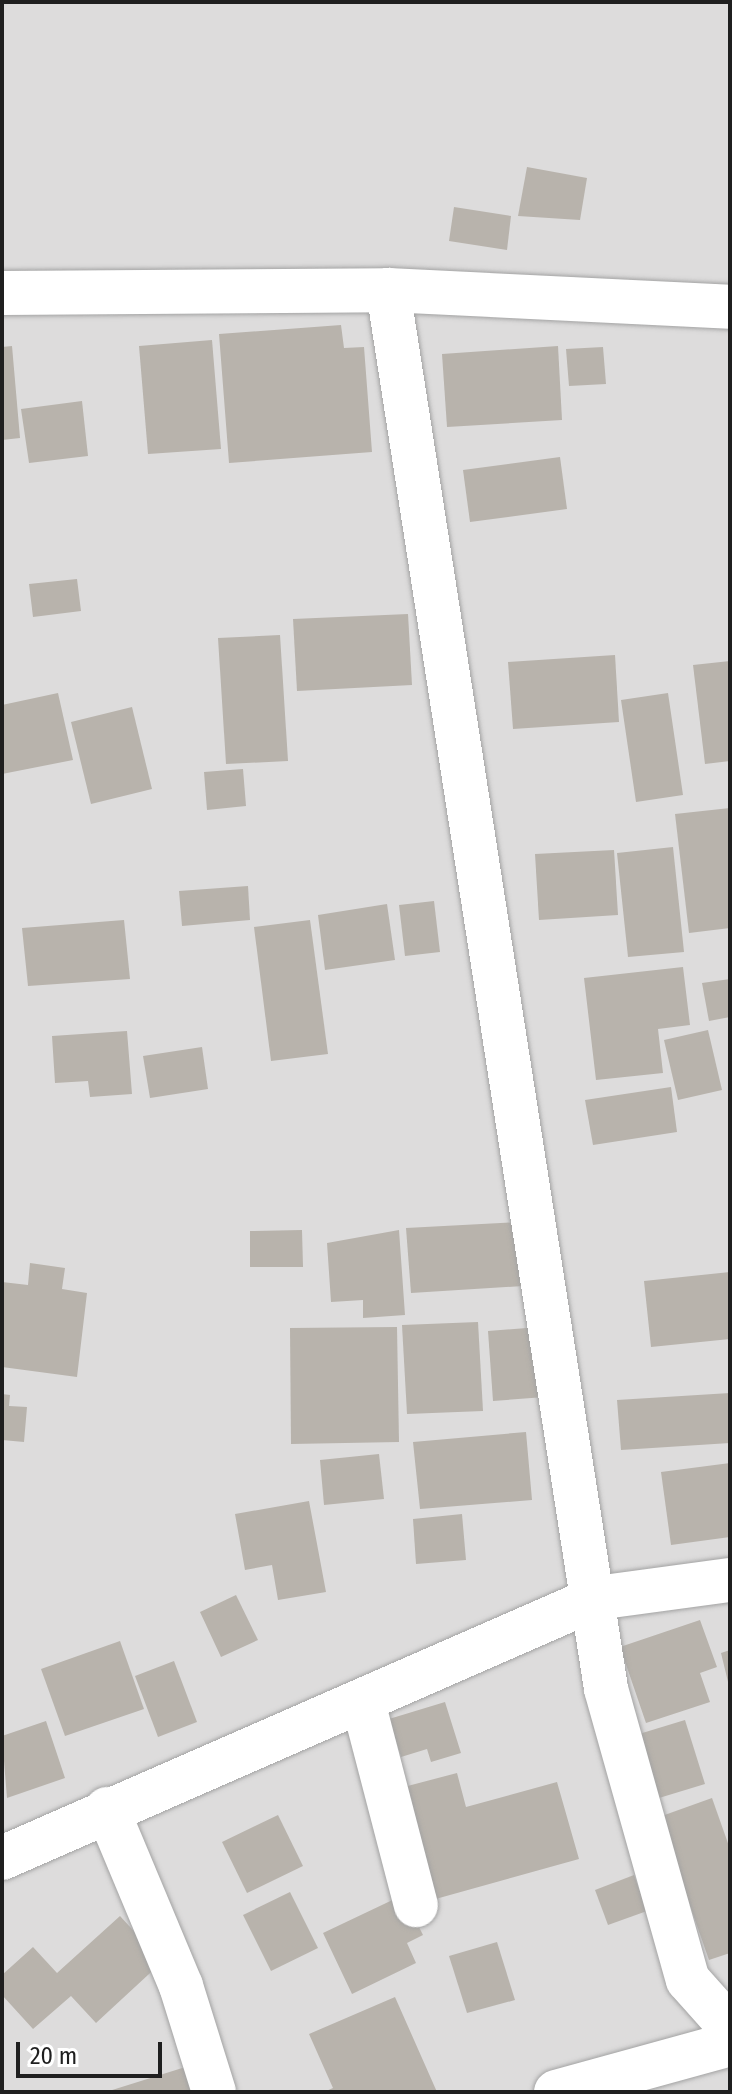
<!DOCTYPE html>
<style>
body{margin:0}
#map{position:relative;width:732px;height:2094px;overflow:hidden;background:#efede6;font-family:"Fira Sans Condensed",sans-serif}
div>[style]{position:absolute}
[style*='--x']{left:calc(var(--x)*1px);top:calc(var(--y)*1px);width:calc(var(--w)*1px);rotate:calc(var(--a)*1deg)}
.residential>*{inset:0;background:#dddcdc}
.building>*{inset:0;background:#b8b3ac}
.roads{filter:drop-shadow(0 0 2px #a3a3a3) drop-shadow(0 0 2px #a3a3a3)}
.street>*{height:44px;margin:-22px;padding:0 22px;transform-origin:22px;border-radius:22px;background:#fff}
span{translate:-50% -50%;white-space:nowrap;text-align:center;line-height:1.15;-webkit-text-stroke:8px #fff;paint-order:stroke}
.frame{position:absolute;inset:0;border:4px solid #1f1f1f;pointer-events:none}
.scale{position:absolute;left:16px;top:2042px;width:146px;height:36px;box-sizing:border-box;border:4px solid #1f1f1f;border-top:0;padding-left:10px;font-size:24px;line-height:28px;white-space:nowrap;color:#1f1f1f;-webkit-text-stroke:6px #fff;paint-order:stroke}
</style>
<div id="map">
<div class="residential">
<div style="clip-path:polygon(2px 2px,730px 2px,730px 2092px,2px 2092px)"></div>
</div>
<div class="building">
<div style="clip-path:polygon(527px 167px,587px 178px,580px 220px,518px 216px)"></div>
<div style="clip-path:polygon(454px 207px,511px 216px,507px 250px,449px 241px)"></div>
<div style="clip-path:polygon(341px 325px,344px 348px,364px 347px,372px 452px,229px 463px,219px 334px)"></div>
<div style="clip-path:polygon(212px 340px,221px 449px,148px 454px,139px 346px)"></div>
<div style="clip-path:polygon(12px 346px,20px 438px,2px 440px,2px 347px)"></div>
<div style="clip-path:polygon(558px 346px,562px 420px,447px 427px,442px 354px)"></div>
<div style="clip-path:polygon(603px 347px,606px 384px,569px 386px,566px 349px)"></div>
<div style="clip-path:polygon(82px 401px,88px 456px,29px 463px,21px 409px)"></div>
<div style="clip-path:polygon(560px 457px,567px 509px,470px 522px,463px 470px)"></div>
<div style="clip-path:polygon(77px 579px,81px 611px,33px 617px,29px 584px)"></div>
<div style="clip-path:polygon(408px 614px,412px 685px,297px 691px,293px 619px)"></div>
<div style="clip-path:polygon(280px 635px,288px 761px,226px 764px,218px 638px)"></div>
<div style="clip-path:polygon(615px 655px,619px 722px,513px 729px,508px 662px)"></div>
<div style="clip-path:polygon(730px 661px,730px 761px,705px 764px,693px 665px)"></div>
<div style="clip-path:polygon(58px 693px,73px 760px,2px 774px,2px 705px)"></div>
<div style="clip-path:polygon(668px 693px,683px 795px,636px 802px,621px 700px)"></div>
<div style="clip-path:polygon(132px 707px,152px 789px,91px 804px,71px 722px)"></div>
<div style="clip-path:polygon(243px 769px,246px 806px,207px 810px,204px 772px)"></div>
<div style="clip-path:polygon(730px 808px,730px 928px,689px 933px,675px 814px)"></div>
<div style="clip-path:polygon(673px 847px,684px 952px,628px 957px,617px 853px)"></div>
<div style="clip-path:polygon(614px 850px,618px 915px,539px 920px,535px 854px)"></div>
<div style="clip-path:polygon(248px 886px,250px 920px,182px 926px,179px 891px)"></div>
<div style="clip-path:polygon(434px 901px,440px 952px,405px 956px,399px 905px)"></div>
<div style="clip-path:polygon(387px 904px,395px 960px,325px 970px,318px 915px)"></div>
<div style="clip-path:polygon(124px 920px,130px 979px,28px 986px,22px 928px)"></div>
<div style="clip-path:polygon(310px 920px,328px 1054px,271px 1061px,254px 927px)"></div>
<div style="clip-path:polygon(683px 967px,690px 1025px,658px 1029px,663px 1073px,596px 1080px,584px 978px)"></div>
<div style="clip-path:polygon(730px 979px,730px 1017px,709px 1021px,702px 983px)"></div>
<div style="clip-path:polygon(708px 1030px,722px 1090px,678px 1100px,664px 1040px)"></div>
<div style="clip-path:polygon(127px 1031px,132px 1094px,90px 1097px,88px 1081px,55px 1083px,52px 1036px)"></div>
<div style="clip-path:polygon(202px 1047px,208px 1089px,150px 1098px,143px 1056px)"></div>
<div style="clip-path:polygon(671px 1087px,677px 1132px,593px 1145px,585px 1100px)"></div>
<div style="clip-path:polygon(520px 1222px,523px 1286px,411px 1293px,406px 1228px)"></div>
<div style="clip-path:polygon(302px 1230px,303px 1267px,250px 1267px,250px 1231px)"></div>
<div style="clip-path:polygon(399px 1230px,405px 1315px,363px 1318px,363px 1300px,331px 1302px,327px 1243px)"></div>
<div style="clip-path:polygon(30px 1263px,65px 1268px,62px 1289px,87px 1293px,77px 1377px,2px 1367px,2px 1282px,28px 1285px)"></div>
<div style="clip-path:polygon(730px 1272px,730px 1339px,651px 1347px,644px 1281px)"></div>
<div style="clip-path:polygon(478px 1322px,483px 1411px,407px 1414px,402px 1325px)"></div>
<div style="clip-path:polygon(397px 1327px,399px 1442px,291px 1444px,290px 1328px)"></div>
<div style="clip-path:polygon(539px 1327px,545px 1397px,493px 1401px,488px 1331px)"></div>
<div style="clip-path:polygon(730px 1393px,730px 1443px,621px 1450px,617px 1400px)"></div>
<div style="clip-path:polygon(2px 1394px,10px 1395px,9px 1406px,27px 1407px,24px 1442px,2px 1440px)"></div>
<div style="clip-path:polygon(526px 1432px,532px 1500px,420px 1509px,413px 1442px)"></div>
<div style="clip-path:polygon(379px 1454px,384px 1499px,324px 1505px,320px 1460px)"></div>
<div style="clip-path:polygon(730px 1463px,730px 1537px,671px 1545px,661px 1472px)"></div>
<div style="clip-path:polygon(309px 1501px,326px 1592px,278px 1600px,272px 1565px,245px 1570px,235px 1514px)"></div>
<div style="clip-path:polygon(462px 1514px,466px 1560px,416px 1564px,413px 1519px)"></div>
<div style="clip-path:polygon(236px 1595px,258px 1640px,221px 1657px,200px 1612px)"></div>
<div style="clip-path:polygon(700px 1620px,717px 1667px,700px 1673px,710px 1702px,646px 1723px,620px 1647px)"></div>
<div style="clip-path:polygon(120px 1641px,144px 1709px,65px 1736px,41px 1669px)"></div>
<div style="clip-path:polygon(730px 1650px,730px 1686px,729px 1686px,721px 1653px)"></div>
<div style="clip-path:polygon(174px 1661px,197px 1722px,158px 1737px,135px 1676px)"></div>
<div style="clip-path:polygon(445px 1702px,461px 1753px,431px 1762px,427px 1749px,401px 1757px,389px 1719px)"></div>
<div style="clip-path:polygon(685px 1720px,705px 1784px,659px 1798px,639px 1734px)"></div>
<div style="clip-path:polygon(46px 1721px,65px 1778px,7px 1798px,2px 1736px)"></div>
<div style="clip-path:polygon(457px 1773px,466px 1807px,557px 1782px,579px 1859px,432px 1900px,400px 1788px)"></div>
<div style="clip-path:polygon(712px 1798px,730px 1849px,730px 1953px,709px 1960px,659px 1817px)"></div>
<div style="clip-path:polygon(278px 1815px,303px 1866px,247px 1893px,222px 1842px)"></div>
<div style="clip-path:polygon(634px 1875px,647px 1911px,608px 1925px,595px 1890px)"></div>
<div style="clip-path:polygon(290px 1892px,318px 1948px,271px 1971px,243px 1915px)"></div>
<div style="clip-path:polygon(403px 1895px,423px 1935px,407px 1943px,416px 1963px,352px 1994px,323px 1933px)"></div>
<div style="clip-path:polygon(120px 1916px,162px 1962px,96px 2023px,71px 1996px,33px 2029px,2px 1995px,2px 1975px,33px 1947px,57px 1973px)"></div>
<div style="clip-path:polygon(497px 1942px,515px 2000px,467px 2013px,449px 1956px)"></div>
<div style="clip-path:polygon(395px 1997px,437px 2092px,324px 2092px,333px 2088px,309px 2034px)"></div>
<div style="clip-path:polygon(195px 2064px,204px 2092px,109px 2092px,109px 2091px)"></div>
</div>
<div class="roads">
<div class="street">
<div style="--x:388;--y:290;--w:1416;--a:81.14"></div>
<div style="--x:606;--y:1689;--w:302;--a:74.3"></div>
<div style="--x:688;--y:1980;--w:63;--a:48.2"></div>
<div style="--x:2;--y:293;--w:386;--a:-0.4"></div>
<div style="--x:388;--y:290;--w:342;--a:2.8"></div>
<div style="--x:363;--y:1702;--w:210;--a:75.4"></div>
<div style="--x:107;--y:1809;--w:192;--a:67.3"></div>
<div style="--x:181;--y:1986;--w:111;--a:72.7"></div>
<div style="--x:2;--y:1858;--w:648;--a:-23.64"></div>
<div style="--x:596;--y:1598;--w:135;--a:-7.7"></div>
<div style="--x:556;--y:2092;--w:180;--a:-15.4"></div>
</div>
</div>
<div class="frame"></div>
<div class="scale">20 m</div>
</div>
